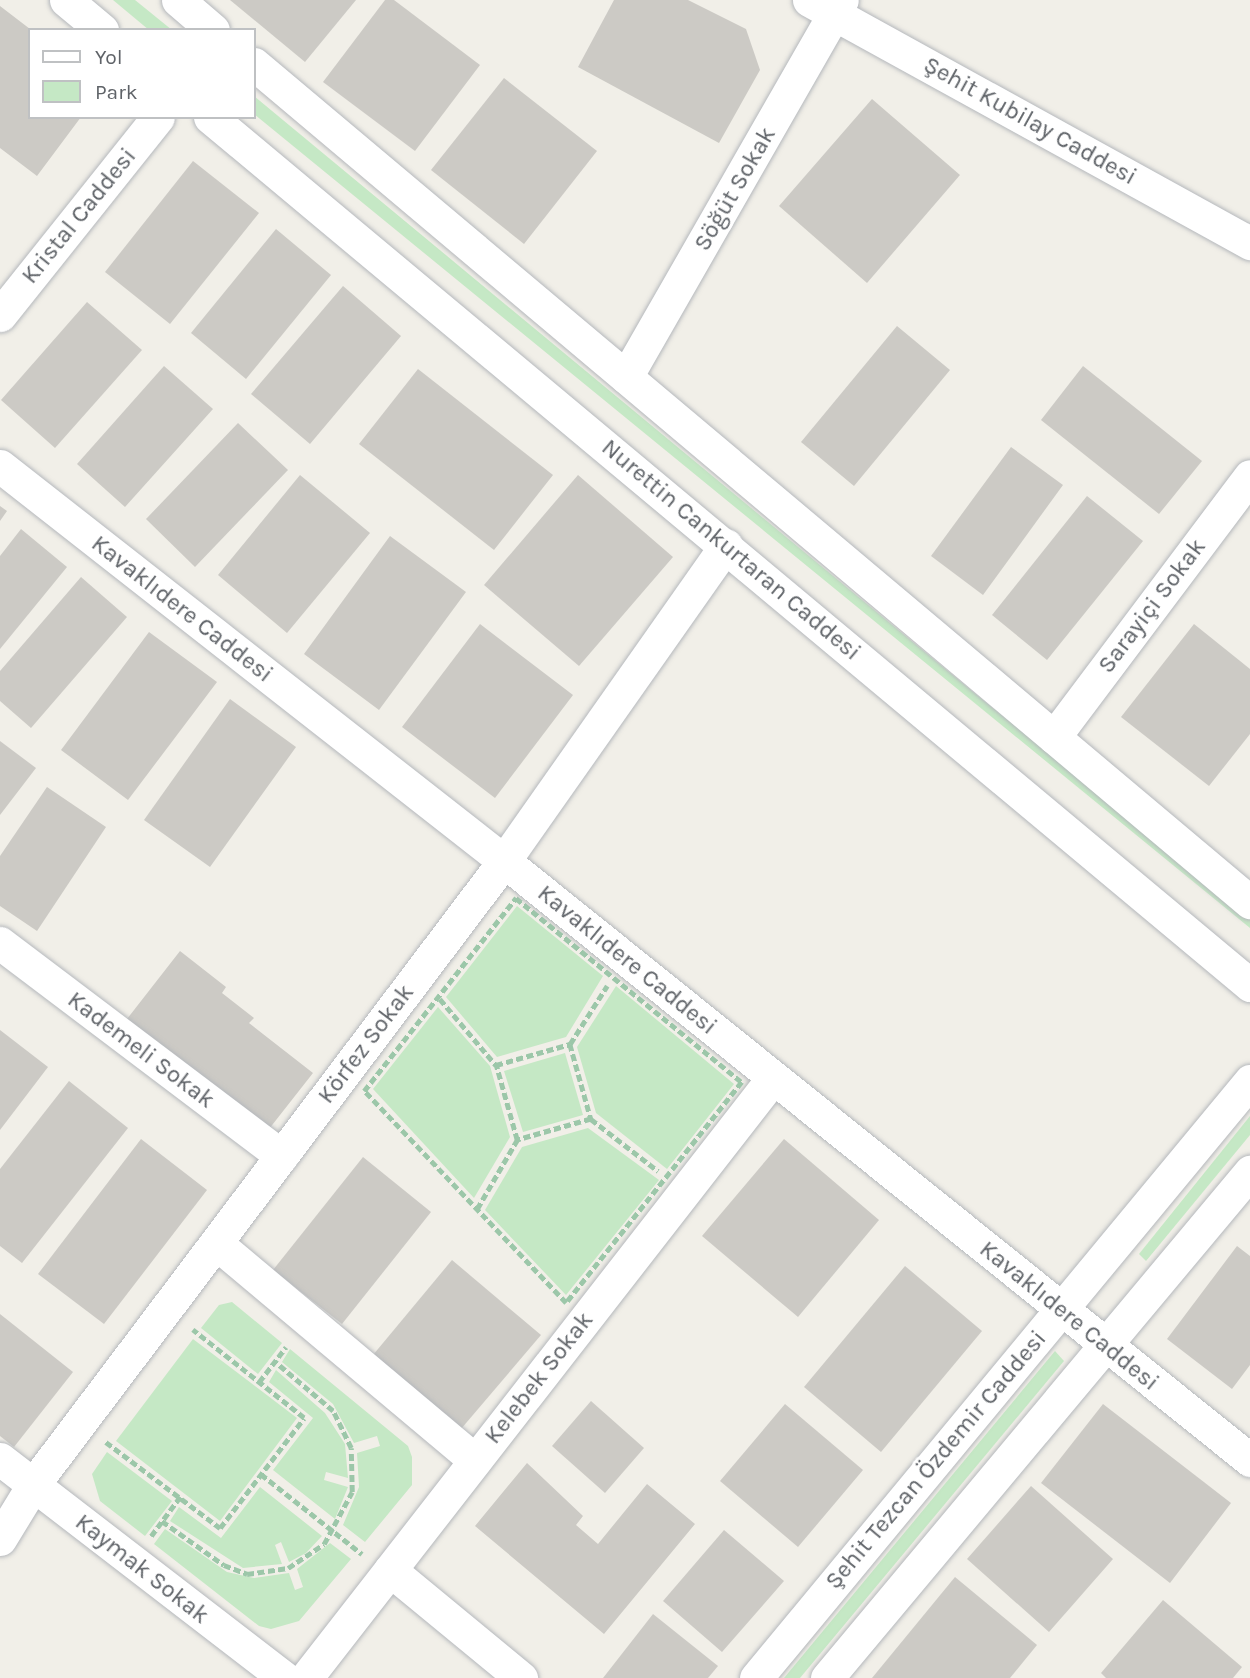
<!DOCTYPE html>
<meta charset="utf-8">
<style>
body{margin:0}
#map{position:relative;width:1250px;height:1678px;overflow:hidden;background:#f1efe8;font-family:Karla,sans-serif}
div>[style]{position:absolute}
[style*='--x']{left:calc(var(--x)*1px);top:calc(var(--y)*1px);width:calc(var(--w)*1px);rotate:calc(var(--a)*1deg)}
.green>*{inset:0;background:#c5e8c5}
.building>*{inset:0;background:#cccac5}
.path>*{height:4.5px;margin-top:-2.25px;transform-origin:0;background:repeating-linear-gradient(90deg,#9cc7a9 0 7px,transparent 0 10.5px)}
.roads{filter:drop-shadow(0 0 2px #b5b8bc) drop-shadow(0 0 2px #b5b8bc)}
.minor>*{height:33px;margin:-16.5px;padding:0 16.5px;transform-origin:16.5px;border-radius:16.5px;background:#fff}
span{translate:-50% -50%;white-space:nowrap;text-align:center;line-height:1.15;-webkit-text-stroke:6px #fff;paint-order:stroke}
.street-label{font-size:24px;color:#5f6368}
.legend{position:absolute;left:28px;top:28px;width:228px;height:91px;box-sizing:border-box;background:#fff;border:2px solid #bfc1c3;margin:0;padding:9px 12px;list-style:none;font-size:21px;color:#5f6368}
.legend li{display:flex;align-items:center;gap:14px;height:35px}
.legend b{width:35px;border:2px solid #bfc1c3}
</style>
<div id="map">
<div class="green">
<div style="clip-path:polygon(113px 0,135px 0,172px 30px,149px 30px)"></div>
<div style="clip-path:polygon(254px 96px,978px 696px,1250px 915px,1250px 928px,254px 114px)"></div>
<div style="clip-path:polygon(517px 906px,603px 976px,566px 1037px,497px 1057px,446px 997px)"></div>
<div style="clip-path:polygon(616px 986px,734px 1084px,667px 1169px,596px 1113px,577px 1047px)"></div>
<div style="clip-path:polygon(438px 1007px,490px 1066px,510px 1137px,474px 1198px,373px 1089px)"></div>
<div style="clip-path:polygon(565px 1053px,583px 1115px,523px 1132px,504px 1071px)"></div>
<div style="clip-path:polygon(1250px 1116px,1250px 1135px,1146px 1261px,1139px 1254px)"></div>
<div style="clip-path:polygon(588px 1128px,659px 1180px,566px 1295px,485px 1210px,522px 1147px)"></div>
<div style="clip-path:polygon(232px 1302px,282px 1343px,258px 1374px,201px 1328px,219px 1305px)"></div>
<div style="clip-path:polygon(193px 1339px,297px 1418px,220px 1521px,116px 1441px)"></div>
<div style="clip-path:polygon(290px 1349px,408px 1446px,412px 1457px,412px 1485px,365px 1542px,343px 1525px,359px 1487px,357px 1453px,380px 1446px,377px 1436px,354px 1443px,333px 1404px,282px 1362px)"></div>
<div style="clip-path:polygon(1055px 1351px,1064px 1361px,800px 1678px,784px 1678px)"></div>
<div style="clip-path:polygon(276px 1370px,325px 1413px,345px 1444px,348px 1478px,326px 1472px,324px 1480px,348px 1487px,335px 1519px,273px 1470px,313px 1418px,269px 1382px)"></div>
<div style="clip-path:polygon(107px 1452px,172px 1501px,145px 1536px,100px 1501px,92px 1474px)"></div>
<div style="clip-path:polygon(260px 1487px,322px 1536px,306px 1553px,289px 1562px,281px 1542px,275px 1545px,282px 1564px,243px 1568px,170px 1521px,179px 1507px,221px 1538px)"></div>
<div style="clip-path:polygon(165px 1529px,227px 1572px,254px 1578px,289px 1573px,295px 1590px,303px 1587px,297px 1569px,330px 1543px,351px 1559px,299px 1621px,271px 1629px,259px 1626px,154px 1544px)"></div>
</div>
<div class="building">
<div style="clip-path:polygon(230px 0,356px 0,305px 62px)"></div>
<div style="clip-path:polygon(385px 0,394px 0,480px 65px,415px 151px,323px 82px)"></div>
<div style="clip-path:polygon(614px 0,688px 0,746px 29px,760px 70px,719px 143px,578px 67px)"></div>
<div style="clip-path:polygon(0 6px,30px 29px,30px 117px,81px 117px,37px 176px,0 148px)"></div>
<div style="clip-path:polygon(504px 78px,597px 151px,524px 244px,431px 170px)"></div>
<div style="clip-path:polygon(872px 99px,960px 175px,867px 283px,779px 206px)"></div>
<div style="clip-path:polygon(193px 161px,259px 213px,170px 324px,105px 272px)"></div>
<div style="clip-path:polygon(276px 229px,331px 275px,246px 379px,191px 333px)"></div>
<div style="clip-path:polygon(343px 286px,401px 336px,310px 444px,251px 394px)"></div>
<div style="clip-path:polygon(87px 302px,142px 350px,55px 448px,1px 400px)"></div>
<div style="clip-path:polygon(897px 326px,950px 370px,854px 486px,801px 442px)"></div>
<div style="clip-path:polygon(164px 366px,213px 409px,125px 507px,77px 464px)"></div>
<div style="clip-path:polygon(1083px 366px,1202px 461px,1159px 514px,1041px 420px)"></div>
<div style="clip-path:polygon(418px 369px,553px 475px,494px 550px,359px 444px)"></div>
<div style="clip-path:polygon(238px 423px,288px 470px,195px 567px,146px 519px)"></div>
<div style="clip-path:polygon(1011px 447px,1063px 485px,983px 595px,931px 556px)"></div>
<div style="clip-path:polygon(300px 475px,370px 533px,287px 633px,218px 575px)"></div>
<div style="clip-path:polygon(578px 475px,673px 557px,579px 666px,484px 585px)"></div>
<div style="clip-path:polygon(1087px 496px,1143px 541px,1047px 660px,992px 615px)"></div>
<div style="clip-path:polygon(0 506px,7px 511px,0 521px)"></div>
<div style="clip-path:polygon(21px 529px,67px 567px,0 649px,0 556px)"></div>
<div style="clip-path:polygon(390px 536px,466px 592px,379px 710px,304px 654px)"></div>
<div style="clip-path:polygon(81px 577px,127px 617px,31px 728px,0 701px,0 671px)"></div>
<div style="clip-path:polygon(480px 624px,573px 695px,495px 798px,402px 727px)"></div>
<div style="clip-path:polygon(1194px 624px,1250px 669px,1250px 734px,1209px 786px,1121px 717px)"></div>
<div style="clip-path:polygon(149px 632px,217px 682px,128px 800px,61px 750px)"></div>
<div style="clip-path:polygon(230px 699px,296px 747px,210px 867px,144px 820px)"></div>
<div style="clip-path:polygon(0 741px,36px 768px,0 815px)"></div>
<div style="clip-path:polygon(47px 787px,106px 827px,37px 931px,0 906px,0 856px)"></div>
<div style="clip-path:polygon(180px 951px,226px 987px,222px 993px,254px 1018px,249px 1023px,313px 1073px,269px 1129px,127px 1019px)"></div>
<div style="clip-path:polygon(0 1030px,48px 1067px,0 1130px)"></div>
<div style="clip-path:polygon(69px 1081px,128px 1128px,22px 1263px,0 1246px,0 1169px)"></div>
<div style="clip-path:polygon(141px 1139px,207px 1190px,104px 1324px,38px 1274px)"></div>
<div style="clip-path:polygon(784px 1139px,879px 1220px,798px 1317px,702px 1236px)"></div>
<div style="clip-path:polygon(363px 1157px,431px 1212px,342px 1324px,273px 1270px)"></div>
<div style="clip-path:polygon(1237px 1246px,1250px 1256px,1250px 1365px,1232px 1389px,1167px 1339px)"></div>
<div style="clip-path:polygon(452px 1260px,541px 1335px,461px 1429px,373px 1355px)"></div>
<div style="clip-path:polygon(905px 1266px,982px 1331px,881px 1452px,804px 1387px)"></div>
<div style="clip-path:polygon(0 1314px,73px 1372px,14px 1447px,0 1436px)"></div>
<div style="clip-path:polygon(591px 1401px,644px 1448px,605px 1493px,552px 1446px)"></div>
<div style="clip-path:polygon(785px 1404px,863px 1470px,798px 1547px,720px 1481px)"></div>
<div style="clip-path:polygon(1103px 1404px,1231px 1503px,1170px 1583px,1041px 1483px)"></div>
<div style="clip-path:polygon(527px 1463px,583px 1516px,576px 1525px,598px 1544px,647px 1484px,695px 1524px,604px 1634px,475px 1526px)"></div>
<div style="clip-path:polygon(1031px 1486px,1113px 1559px,1049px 1632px,967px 1559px)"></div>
<div style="clip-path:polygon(724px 1530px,784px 1581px,722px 1652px,663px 1601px)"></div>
<div style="clip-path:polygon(955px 1577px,1037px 1645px,1010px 1678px,872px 1678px)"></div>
<div style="clip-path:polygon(1163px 1600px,1242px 1667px,1233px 1678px,1106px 1678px,1101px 1673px)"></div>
<div style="clip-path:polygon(653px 1614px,718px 1666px,708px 1678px,603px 1678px)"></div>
</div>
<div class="path">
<div style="--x:516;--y:898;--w:291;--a:39.2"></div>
<div style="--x:742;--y:1082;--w:283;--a:128.5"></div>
<div style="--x:566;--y:1303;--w:293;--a:-133.6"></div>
<div style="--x:364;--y:1091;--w:246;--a:-51.8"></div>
<div style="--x:440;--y:999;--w:87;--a:49.7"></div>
<div style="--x:570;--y:1044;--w:69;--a:-57.5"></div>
<div style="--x:591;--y:1119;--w:77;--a:164.2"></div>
<div style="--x:517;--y:1140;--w:78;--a:-105.6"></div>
<div style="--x:496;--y:1065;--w:77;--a:-15.8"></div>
<div style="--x:570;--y:1044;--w:78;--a:74.4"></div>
<div style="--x:591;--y:1119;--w:85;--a:37.8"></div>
<div style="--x:477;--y:1209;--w:80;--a:-59.9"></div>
<div style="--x:259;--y:1382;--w:44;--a:-52.4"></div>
<div style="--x:106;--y:1442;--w:143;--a:37"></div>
<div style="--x:220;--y:1528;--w:138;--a:-52.6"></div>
<div style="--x:304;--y:1418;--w:142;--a:-141.6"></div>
<div style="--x:261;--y:1474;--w:129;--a:38.4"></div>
<div style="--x:162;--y:1521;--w:76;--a:35.4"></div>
<div style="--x:224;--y:1565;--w:25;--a:21"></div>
<div style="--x:247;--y:1574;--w:41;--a:-8.3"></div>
<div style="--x:288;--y:1568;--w:43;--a:-33.7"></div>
<div style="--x:324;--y:1544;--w:59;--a:-61.7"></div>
<div style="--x:352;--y:1492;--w:44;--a:-91.3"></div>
<div style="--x:351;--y:1448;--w:41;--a:-115.9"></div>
<div style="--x:333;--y:1411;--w:76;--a:-139.8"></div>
<div style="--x:151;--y:1536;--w:49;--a:-53.4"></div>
</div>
<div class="roads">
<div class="minor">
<div style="--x:66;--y:0;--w:47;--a:39.8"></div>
<div style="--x:178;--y:0;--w:46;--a:40.6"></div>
<div style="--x:809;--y:0;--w:504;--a:28.86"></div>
<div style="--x:254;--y:64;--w:1302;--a:40.08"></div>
<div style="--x:210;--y:117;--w:1355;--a:39.85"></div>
<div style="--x:0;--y:315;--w:253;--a:-51.4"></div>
<div style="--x:626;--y:377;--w:434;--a:-60.2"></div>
<div style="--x:0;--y:466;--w:640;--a:38.09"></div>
<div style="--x:504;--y:861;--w:957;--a:38.76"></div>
<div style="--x:1054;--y:737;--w:326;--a:-53.1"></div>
<div style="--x:0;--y:943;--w:353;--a:37.1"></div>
<div style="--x:216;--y:1243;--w:338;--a:40"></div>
<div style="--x:0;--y:1459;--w:359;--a:37.6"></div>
<div style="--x:0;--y:1539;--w:63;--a:-58.6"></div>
<div style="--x:33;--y:1485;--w:782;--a:-52.95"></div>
<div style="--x:504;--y:861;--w:386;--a:-54.9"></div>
<div style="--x:390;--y:1570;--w:170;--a:39.5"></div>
<div style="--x:306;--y:1678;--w:760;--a:-52.11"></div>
<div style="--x:756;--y:1678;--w:775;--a:-50.39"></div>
<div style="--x:827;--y:1678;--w:660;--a:-50.11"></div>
</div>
</div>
<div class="street-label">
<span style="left:1030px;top:121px;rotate:29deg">Şehit Kubilay Caddesi</span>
<span style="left:735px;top:189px;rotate:-60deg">Söğüt Sokak</span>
<span style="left:79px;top:216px;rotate:-51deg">Kristal Caddesi</span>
<span style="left:731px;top:550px;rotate:40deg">Nurettin Cankurtaran Caddesi</span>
<span style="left:1152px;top:606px;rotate:-53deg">Sarayiçi Sokak</span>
<span style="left:182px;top:609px;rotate:38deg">Kavaklıdere Caddesi</span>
<span style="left:627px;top:960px;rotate:39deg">Kavaklıdere Caddesi</span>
<span style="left:366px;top:1044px;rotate:-53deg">Körfez Sokak</span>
<span style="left:141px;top:1050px;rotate:37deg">Kademeli Sokak</span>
<span style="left:1069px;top:1316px;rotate:39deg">Kavaklıdere Caddesi</span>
<span style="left:539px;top:1378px;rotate:-52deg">Kelebek Sokak</span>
<span style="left:936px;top:1460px;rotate:-50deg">Şehit Tezcan Özdemir Caddesi</span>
<span style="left:142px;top:1569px;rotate:38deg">Kaymak Sokak</span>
</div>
<ul class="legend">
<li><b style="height:9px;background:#fff"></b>Yol</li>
<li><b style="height:19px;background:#c5e8c5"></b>Park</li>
</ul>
</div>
